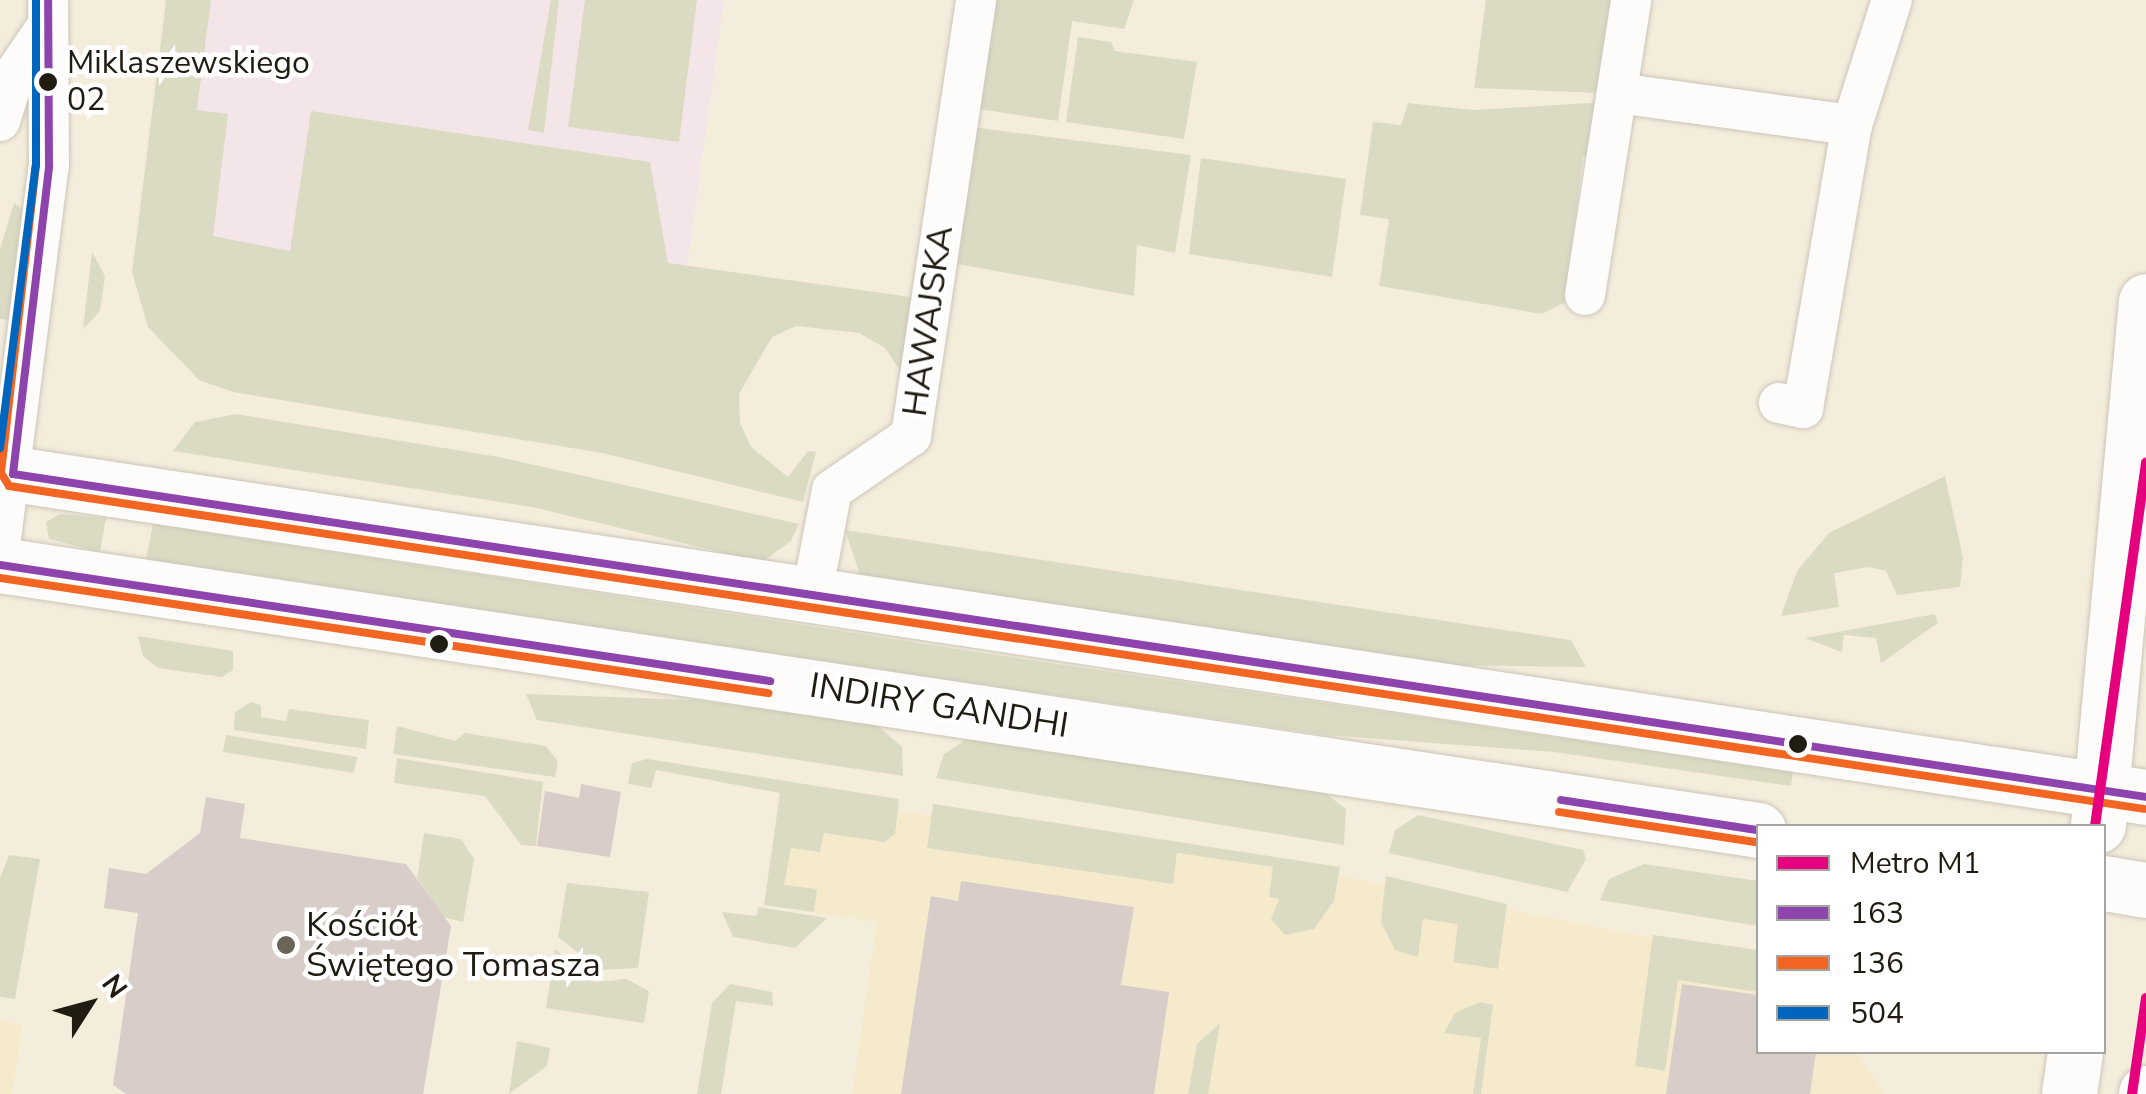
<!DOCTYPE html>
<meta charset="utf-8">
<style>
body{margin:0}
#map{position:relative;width:2146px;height:1094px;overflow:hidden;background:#f4eddc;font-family:"Nunito Sans",sans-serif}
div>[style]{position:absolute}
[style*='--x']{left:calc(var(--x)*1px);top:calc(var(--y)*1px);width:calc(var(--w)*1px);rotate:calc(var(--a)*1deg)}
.built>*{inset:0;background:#f6eacc}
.education>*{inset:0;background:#f4e6e8}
.green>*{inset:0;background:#dbdbc4}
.building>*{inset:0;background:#d8cdc8}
.roads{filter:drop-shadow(0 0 2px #ccc6b9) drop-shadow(0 0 2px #ccc6b9)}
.street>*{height:40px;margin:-20px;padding:0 20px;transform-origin:20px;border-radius:20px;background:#fdfcfa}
.secondary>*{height:55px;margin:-27.5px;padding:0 27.5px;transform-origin:27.5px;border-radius:27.5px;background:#fdfcfa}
.bus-1>*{height:8px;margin:-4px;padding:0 4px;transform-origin:4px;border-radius:4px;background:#8e44ad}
.bus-2>*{height:8px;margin:-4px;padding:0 4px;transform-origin:4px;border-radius:4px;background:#f26522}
.bus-3>*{height:8px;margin:-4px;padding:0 4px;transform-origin:4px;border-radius:4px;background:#0065bd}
.metro-1>*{height:10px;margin:-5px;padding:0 5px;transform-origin:5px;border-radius:5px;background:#e5007d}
.dots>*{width:28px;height:28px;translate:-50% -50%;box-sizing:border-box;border:5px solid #fff;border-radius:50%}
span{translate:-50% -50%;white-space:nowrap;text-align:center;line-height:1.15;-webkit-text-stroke:9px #fff;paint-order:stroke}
.bus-label{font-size:32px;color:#211c11}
.left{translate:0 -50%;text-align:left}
.street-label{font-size:35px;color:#211c11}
.poi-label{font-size:35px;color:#211c11}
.legend{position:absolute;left:1756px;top:824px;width:350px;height:230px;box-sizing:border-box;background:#fff;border:2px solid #a6a4a0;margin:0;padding:12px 18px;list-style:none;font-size:30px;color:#211c11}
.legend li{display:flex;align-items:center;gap:20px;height:50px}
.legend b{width:50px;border:2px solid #a6a4a0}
.north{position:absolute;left:40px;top:954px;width:100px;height:100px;-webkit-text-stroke:8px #fff;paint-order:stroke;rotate:54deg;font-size:28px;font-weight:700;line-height:40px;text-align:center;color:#211c11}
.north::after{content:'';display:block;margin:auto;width:35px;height:45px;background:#211c11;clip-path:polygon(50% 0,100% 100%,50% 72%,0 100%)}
</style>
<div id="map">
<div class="built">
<div style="clip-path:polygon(780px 793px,1373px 882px,1758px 959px,1758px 1052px,1856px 1052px,1885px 1094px,852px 1094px,877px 922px,764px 905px)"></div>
<div style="clip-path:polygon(0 1021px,23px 1024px,12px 1094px,0 1094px)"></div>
</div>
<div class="education">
<div style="clip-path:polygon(194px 0,724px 0,687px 268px,163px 268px)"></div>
</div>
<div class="green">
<div style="clip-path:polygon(166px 0,211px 0,197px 110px,228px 114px,213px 236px,290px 251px,311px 111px,650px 162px,668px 263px,918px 298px,907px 381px,885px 348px,859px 333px,796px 326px,772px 337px,739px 394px,740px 423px,751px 447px,788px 477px,808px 451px,816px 452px,803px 502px,602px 453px,233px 392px,199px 380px,148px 327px,132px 272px)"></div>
<div style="clip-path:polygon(551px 0,559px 0,544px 133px,528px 130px)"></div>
<div style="clip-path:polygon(585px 0,697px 0,679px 142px,568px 127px)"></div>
<div style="clip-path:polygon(991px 0,1134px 0,1124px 29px,1072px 21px,1058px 121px,972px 108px)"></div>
<div style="clip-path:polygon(1486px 0,1620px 0,1600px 93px,1474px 88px)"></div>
<div style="clip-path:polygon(1078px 37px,1111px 42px,1115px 51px,1197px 62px,1184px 139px,1066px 122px)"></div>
<div style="clip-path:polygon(1605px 102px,1597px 156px,1583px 156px,1565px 302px,1542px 314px,1379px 286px,1389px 219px,1360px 215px,1373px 122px,1401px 125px,1408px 103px,1473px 110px)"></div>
<div style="clip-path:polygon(972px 127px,1191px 155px,1175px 253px,1137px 245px,1134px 296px,952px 263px)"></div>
<div style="clip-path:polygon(1201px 158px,1346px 179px,1332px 277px,1189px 254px)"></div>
<div style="clip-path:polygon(14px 203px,22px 209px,8px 320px,0 319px,0 249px)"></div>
<div style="clip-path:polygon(92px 252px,105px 276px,100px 311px,83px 329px)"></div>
<div style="clip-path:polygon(236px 414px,499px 457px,799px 524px,791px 541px,762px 562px,532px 507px,173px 451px,195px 422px)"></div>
<div style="clip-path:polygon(1945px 476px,1963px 558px,1960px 587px,1897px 595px,1886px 571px,1869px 567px,1834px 573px,1839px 607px,1781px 616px,1797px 571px,1829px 533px)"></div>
<div style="clip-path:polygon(60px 514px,106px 518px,100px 552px,49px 539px,46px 522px)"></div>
<div style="clip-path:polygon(153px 524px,996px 655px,1793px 772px,1791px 786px,1554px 752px,1326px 735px,909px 674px,146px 559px)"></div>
<div style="clip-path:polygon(845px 530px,1571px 640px,1586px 667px,1441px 665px,861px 578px)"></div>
<div style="clip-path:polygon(1935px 614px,1938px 623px,1881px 663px,1876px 638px,1844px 635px,1842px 652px,1805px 638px)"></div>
<div style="clip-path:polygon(138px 636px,233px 651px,233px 670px,222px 677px,158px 668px,143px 656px)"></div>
<div style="clip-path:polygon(526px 694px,697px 700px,876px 724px,902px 747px,903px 776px,537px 720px)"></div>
<div style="clip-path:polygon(251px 702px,261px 705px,261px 717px,286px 721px,289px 709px,369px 720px,366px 749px,234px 730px,235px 712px)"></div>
<div style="clip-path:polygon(397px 726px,455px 741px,465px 733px,546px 746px,558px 762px,555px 777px,393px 754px)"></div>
<div style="clip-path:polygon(226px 735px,357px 757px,354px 773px,223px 752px)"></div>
<div style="clip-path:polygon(970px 737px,1325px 793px,1346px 809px,1344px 845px,936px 778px,944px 754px)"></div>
<div style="clip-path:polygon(397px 758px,543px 782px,536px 846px,521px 845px,485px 796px,394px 783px)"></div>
<div style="clip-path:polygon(647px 759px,899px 799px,895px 834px,885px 842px,824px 833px,820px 852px,791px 848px,784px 885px,817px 889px,814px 912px,764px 905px,780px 793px,656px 770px,651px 788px,628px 784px,632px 763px)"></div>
<div style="clip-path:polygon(933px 804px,1340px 867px,1334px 901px,1314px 929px,1285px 935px,1271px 919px,1279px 899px,1269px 897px,1273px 867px,1177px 853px,1173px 884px,927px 848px)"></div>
<div style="clip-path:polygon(1418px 815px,1583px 850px,1586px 859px,1567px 892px,1389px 853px,1395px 830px)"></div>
<div style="clip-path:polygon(424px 833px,461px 839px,474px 859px,463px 922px,443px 917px,417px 878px)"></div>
<div style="clip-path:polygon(9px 855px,40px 859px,15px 999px,0 997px,0 878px)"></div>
<div style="clip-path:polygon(1644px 864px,1758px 881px,1758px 926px,1600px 900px,1609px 879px)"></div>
<div style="clip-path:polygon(1386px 876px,1507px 904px,1498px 969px,1453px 962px,1458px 924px,1423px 919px,1418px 957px,1395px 950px,1381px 922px)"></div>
<div style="clip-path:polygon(567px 883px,649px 892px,638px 968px,600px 970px,558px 937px)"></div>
<div style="clip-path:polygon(758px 907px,827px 918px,795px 948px,733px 937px,722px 912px,757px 916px)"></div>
<div style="clip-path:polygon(1653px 935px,1758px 950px,1758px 992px,1678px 980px,1665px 1071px,1635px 1066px)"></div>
<div style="clip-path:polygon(555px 949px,595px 982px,626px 979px,649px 991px,644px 1023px,546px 1008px)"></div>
<div style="clip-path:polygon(730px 984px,772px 992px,773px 1006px,736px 1001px,721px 1094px,697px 1094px,712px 1003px)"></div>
<div style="clip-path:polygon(1480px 1002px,1493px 1005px,1481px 1094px,1473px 1094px,1481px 1038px,1444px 1033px,1455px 1013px)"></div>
<div style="clip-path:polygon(1220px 1023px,1208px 1094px,1188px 1094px,1197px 1044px)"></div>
<div style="clip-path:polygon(517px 1041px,550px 1048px,547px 1066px,509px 1094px)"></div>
</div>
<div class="building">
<div style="clip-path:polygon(581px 784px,621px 792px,610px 857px,537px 846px,545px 791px,579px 798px)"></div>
<div style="clip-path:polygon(206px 797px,245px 804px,240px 838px,406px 864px,451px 926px,423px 1094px,126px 1094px,113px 1085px,138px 913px,104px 908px,109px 868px,146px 874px,200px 833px)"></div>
<div style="clip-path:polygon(961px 881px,1134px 907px,1121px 985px,1169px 992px,1154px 1094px,901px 1094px,931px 896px,958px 901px)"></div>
<div style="clip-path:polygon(1682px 984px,1758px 995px,1758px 1052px,1816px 1052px,1810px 1094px,1666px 1094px)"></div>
</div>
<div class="roads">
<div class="street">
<div style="--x:1617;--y:93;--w:237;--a:7.8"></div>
<div style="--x:0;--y:121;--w:50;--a:-72.6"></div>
<div style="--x:15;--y:73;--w:50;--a:-55.7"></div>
<div style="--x:1585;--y:295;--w:299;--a:-81.1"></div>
<div style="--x:1779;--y:403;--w:25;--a:12"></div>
<div style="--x:1803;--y:408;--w:287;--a:-80.2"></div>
<div style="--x:1852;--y:125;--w:131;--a:-72.3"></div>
<div style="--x:0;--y:546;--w:383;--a:-82.7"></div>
<div style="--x:49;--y:166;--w:166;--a:-90.3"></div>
<div style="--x:811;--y:599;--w:111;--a:-79.1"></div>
<div style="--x:832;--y:490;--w:96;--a:-34.4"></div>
<div style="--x:911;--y:436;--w:441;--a:-81.5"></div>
</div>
<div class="secondary">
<div style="--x:0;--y:472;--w:2170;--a:8.61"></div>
<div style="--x:0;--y:565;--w:1778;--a:8.57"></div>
<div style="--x:2098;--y:825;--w:526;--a:-84.77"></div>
<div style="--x:2104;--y:883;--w:43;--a:9.5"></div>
<div style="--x:2069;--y:1094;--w:42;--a:-81.9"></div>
<div style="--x:2146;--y:1094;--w:1;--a:-90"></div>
</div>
</div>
<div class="bus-1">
<div style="--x:13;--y:474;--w:2157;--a:8.61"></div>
<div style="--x:13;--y:474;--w:310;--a:-83.3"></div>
<div style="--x:49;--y:166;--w:166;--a:-90.3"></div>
<div style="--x:0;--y:565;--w:779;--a:8.57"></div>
<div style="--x:1561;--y:800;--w:199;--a:8.7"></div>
</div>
<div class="bus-2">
<div style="--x:36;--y:0;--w:165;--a:90"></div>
<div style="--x:36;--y:165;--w:310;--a:96.5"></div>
<div style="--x:1;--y:473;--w:15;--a:58"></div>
<div style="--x:9;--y:486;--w:2159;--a:8.6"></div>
<div style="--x:0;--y:578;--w:777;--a:8.52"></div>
<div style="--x:1559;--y:812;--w:199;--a:8.7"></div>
</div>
<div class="bus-3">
<div style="--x:0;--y:448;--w:285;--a:-82.8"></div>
<div style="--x:36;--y:165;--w:165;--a:-90"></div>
</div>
<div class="metro-1">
<div style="--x:2095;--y:826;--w:367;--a:-82"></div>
<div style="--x:2132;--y:1094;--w:97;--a:-81.7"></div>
</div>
<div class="dots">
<div style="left:48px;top:82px;background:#211c11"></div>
<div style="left:439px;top:644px;background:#211c11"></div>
<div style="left:1798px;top:744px;background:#211c11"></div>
<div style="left:286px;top:945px;background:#6b6558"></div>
</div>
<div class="bus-label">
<span class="left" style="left:67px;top:82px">Miklaszewskiego<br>02</span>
</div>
<div class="street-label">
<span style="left:928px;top:321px;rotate:-82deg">HAWAJSKA</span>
<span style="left:939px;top:706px;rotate:9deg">INDIRY GANDHI</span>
</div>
<div class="poi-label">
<span class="left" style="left:306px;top:945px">Kościół<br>Świętego Tomasza</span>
</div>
<ul class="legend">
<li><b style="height:12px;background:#e5007d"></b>Metro M1</li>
<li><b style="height:12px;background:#8e44ad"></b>163</li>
<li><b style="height:12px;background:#f26522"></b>136</li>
<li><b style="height:12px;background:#0065bd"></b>504</li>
</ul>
<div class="north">N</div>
</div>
